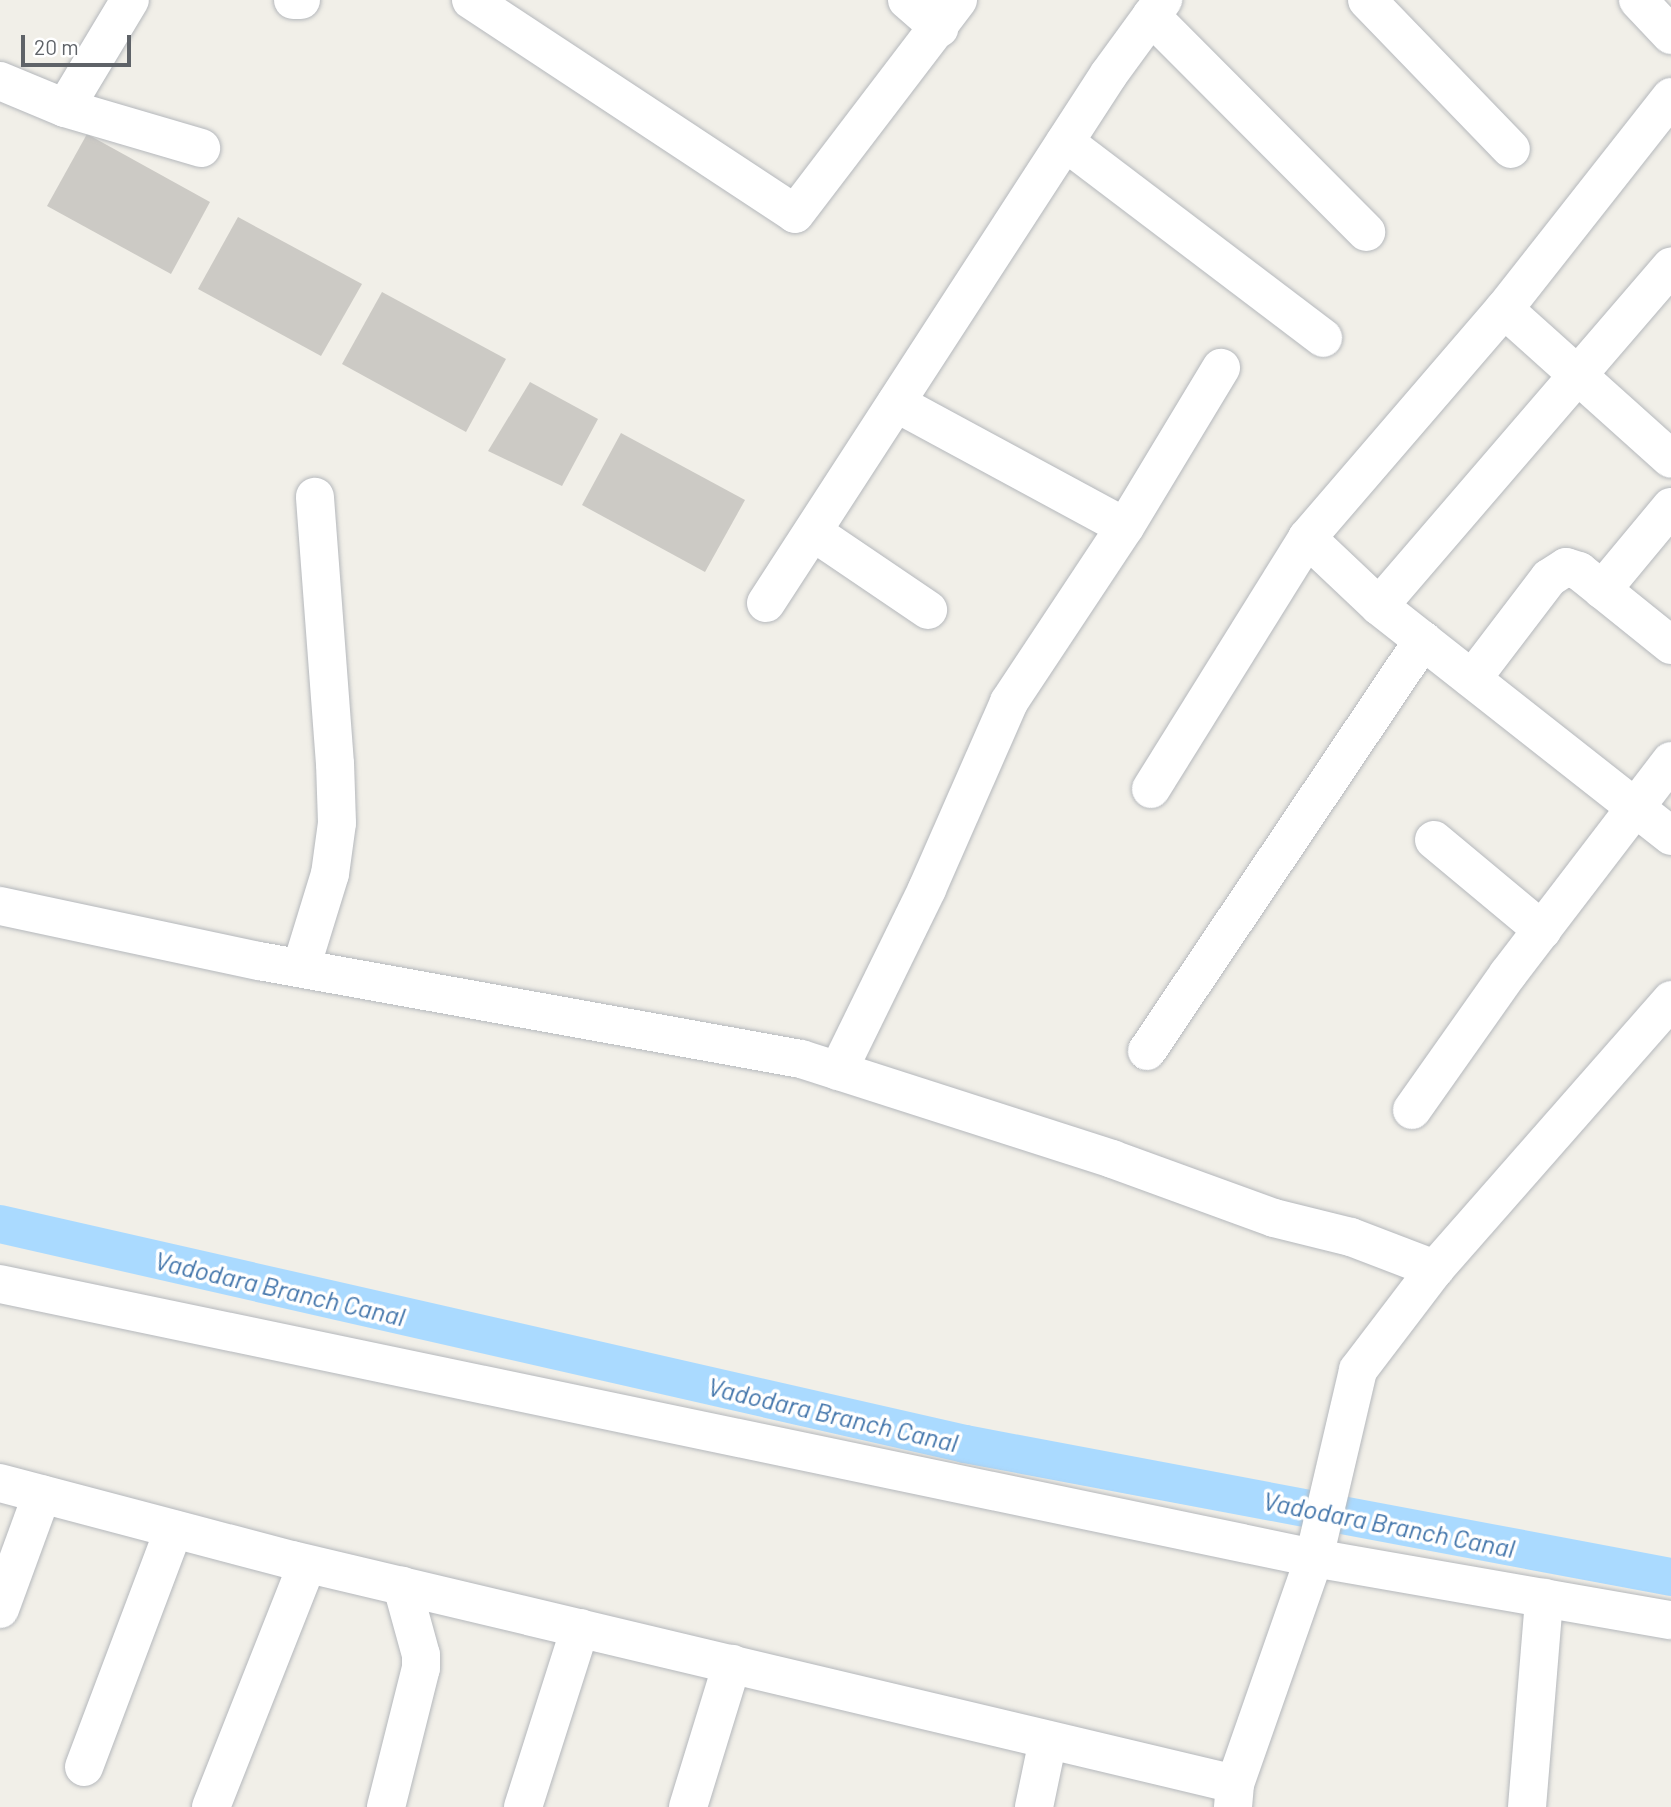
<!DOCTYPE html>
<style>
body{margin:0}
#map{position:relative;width:1671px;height:1807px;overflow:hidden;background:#f1efe8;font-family:Barlow,sans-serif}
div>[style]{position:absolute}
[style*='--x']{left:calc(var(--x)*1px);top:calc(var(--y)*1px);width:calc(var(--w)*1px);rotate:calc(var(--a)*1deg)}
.canal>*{height:38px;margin:-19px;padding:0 19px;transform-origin:19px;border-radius:19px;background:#aadaff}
.building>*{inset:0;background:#cccac5}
.roads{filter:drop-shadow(0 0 2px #b5b8bc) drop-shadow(0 0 2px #b5b8bc)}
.minor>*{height:38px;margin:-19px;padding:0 19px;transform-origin:19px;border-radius:19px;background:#fff}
span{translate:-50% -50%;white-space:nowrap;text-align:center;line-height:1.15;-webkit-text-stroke:7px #fff;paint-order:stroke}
.water-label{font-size:26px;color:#4174aa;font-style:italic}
.scale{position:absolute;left:21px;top:35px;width:110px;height:32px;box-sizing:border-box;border:4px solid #5f6368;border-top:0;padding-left:9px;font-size:21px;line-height:24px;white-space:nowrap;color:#5f6368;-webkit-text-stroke:5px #fff;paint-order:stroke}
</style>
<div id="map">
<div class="canal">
<div style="--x:0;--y:1224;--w:990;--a:12.84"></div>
<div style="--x:965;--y:1444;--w:718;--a:10.67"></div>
</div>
<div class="building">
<div style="clip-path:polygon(87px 134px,210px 202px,171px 274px,47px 206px)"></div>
<div style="clip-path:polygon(238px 217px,362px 284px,321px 356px,198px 289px)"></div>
<div style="clip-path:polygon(382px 292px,506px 359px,466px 432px,342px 364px)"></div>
<div style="clip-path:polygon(530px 382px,598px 419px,562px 486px,488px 451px)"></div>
<div style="clip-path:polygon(621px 433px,745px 500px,705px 572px,582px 505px)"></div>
</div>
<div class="roads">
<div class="minor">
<div style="--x:293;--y:0;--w:8;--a:0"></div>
<div style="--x:471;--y:0;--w:388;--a:33.4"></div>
<div style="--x:795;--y:214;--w:269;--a:-52.7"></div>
<div style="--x:907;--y:0;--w:43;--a:41.2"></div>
<div style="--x:1367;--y:0;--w:207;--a:46"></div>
<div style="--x:1638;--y:0;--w:48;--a:46.7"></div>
<div style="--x:1151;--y:16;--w:305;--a:45.1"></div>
<div style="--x:0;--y:81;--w:70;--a:22.6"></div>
<div style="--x:65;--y:108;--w:142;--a:16.4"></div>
<div style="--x:1671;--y:97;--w:270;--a:128.2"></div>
<div style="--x:1504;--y:309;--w:302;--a:130.7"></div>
<div style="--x:1307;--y:538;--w:99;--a:43.4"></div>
<div style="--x:1379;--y:606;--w:372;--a:38.2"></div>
<div style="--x:65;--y:108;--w:126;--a:-59"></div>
<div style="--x:1065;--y:142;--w:324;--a:37.2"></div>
<div style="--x:1504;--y:309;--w:224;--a:41.9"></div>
<div style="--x:896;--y:403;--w:260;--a:28.4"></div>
<div style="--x:1125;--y:527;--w:186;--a:-58.9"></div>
<div style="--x:813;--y:532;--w:139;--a:34.1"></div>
<div style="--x:1602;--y:590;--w:108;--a:-50.3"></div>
<div style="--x:766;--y:603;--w:630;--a:-57.04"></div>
<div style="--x:1109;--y:74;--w:92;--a:-53.9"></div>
<div style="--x:1379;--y:606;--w:448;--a:-49.3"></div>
<div style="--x:1472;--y:679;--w:127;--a:-52.7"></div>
<div style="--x:1549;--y:578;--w:20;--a:-33"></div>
<div style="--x:1566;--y:567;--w:14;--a:17"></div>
<div style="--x:1579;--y:571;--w:118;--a:38.8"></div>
<div style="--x:1151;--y:789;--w:296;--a:-58.1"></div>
<div style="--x:1434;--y:840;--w:141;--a:39.8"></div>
<div style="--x:0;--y:906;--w:265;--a:12"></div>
<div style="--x:259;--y:961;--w:551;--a:10.25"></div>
<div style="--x:801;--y:1059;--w:327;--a:17.8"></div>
<div style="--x:1112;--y:1159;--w:172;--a:20"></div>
<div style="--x:1274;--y:1218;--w:79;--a:13.9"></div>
<div style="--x:1351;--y:1237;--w:90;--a:20.9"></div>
<div style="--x:301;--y:968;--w:98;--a:-72.9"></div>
<div style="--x:330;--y:874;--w:51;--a:-82.2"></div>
<div style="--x:337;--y:823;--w:59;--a:-91.9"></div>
<div style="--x:335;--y:764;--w:268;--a:-94.3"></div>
<div style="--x:1147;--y:1051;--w:495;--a:-56.1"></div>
<div style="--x:838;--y:1071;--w:203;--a:-63.9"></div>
<div style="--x:927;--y:889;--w:204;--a:-66.3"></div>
<div style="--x:1009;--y:702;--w:210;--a:-56.5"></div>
<div style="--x:1412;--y:1110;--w:166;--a:-54.8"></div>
<div style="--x:1508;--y:974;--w:268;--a:-52.6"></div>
<div style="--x:0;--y:1284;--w:1342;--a:11.78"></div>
<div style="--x:1314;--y:1558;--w:362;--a:9.9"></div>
<div style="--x:0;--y:1483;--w:302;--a:14.8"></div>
<div style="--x:292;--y:1560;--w:969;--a:13.36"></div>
<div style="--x:0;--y:1609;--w:122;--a:-69.9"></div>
<div style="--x:84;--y:1767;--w:254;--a:-69.3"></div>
<div style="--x:211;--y:1807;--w:261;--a:-68.4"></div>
<div style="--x:386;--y:1807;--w:143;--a:-75.9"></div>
<div style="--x:421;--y:1668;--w:13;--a:-90"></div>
<div style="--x:421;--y:1655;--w:72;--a:-105.4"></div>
<div style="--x:523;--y:1807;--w:188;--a:-72.3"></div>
<div style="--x:688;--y:1807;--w:150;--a:-72.9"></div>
<div style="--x:1034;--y:1807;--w:68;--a:-78.2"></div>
<div style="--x:1233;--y:1807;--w:23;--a:-85"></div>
<div style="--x:1235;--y:1784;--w:239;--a:-70.7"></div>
<div style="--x:1314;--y:1558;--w:193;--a:-76.8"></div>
<div style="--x:1358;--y:1370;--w:127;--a:-52.7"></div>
<div style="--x:1435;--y:1269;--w:358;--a:-48.7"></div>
<div style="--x:1527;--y:1807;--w:210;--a:-85.3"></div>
</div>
</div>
<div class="water-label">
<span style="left:280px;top:1288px;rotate:13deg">Vadodara Branch Canal</span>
<span style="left:833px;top:1414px;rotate:13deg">Vadodara Branch Canal</span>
<span style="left:1389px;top:1524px;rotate:11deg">Vadodara Branch Canal</span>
</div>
<div class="scale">20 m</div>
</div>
